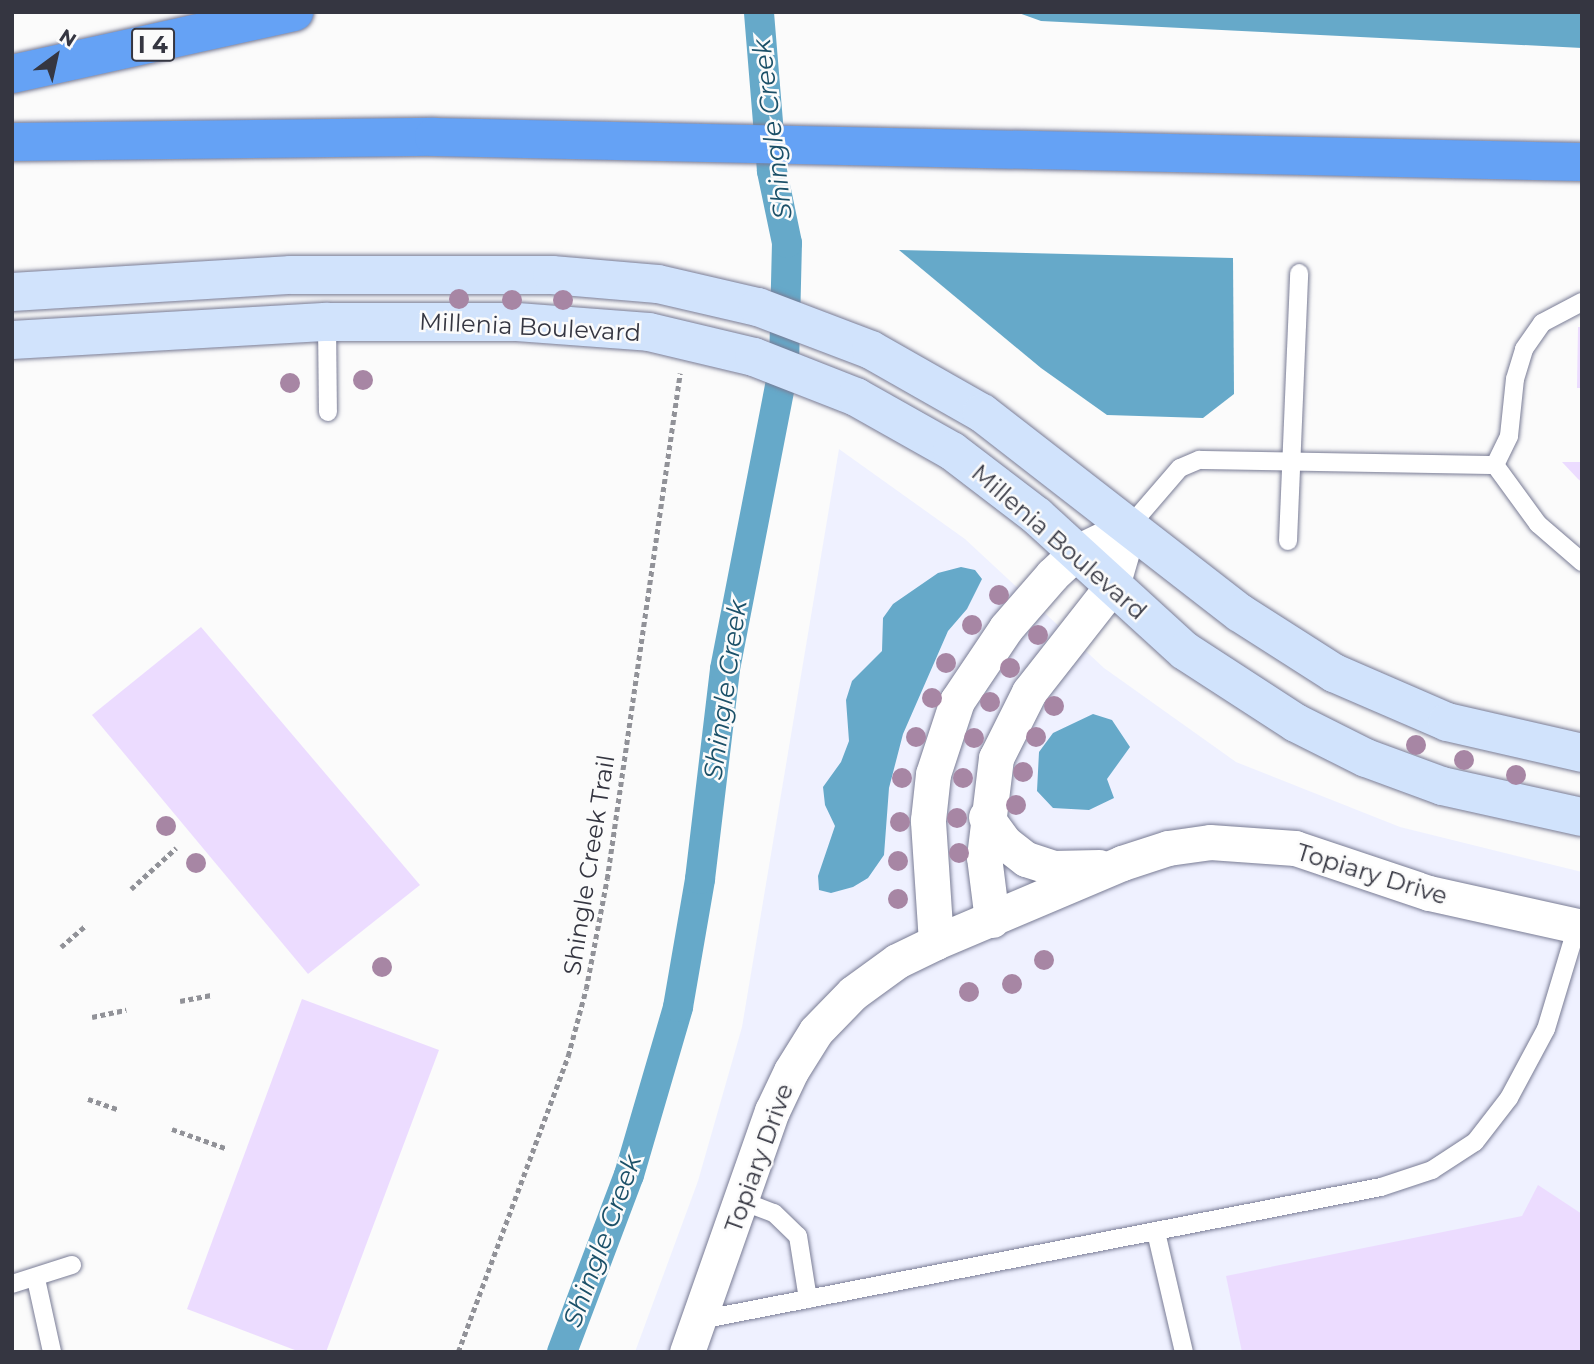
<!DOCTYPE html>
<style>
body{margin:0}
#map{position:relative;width:1594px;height:1364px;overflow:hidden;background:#fbfbfb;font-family:Montserrat,sans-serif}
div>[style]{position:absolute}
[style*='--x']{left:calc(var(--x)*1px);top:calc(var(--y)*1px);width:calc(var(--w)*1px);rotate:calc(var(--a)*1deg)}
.built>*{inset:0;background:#eff1ff}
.water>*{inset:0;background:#66a9c9}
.canal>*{height:30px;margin:-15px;padding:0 15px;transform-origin:15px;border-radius:15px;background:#66a9c9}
.building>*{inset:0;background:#ecdcff}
.path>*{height:4.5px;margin-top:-2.25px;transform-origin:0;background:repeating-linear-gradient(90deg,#919298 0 5px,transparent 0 8.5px)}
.roads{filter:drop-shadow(0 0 2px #797c95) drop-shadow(0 0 2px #797c95)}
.lane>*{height:18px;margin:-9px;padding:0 9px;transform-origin:9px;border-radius:9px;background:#fff}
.street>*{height:35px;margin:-17.5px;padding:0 17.5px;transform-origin:17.5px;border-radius:17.5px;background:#fff}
.secondary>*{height:38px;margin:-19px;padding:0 19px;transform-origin:19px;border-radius:19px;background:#d1e3fc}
.highway>*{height:38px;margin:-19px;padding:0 19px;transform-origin:19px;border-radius:19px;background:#65a2f5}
.trees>*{width:20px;height:20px;margin:-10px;border-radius:50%;background:#a786a4}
span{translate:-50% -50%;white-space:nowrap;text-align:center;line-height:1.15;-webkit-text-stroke:5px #fbfbfb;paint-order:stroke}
.shield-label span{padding:2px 5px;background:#fbfbfb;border:2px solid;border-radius:5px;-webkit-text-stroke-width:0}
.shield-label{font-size:23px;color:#353641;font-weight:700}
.street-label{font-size:24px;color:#353641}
.water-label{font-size:26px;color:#1b5068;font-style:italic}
.frame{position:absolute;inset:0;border:14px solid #353641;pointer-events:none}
.north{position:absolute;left:21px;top:21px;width:70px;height:70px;-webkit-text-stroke:5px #fbfbfb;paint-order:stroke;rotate:33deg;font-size:19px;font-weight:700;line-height:28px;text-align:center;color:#353641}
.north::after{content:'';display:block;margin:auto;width:24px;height:32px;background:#353641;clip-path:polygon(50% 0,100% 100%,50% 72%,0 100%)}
</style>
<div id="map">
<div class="built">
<div style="clip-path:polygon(839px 449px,965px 539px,1104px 668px,1236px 762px,1400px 827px,1582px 872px,1582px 1352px,635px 1352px,698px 1181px,742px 1027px)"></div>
</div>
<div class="water">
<div style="clip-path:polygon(1016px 12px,1582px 12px,1582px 48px,1041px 21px)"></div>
<div style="clip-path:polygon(899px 250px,1233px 258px,1234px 394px,1203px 418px,1107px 415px,1041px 368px)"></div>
<div style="clip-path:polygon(961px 567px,975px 570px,982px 579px,967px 609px,948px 631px,903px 734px,889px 788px,884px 855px,868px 878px,853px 887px,831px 893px,819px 890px,818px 876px,835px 826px,825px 805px,823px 787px,841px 762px,849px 741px,846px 700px,852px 681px,882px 651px,883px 618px,893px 604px,938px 573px)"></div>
<div style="clip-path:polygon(1093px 714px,1112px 720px,1130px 747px,1107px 779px,1114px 798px,1089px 810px,1053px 808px,1037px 791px,1039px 752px,1053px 733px)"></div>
</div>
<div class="canal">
<div style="--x:562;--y:1352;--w:189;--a:-69.3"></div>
<div style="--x:629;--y:1175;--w:175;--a:-73.7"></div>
<div style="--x:678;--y:1007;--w:130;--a:-80.2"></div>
<div style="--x:700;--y:879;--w:211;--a:-83.2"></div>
<div style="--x:725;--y:669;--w:310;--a:-79"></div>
<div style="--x:784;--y:365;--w:122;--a:-88.6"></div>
<div style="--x:787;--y:243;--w:74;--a:-101.8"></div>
<div style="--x:772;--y:171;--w:160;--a:-94.7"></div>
</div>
<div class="building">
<div style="clip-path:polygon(1578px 327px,1582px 327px,1582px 388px,1577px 388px)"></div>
<div style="clip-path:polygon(1562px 462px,1582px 462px,1582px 482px,1578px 479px)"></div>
<div style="clip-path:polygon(201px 627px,420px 885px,308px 974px,92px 715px)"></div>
<div style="clip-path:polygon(302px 999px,439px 1050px,326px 1352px,300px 1352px,187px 1309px)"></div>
<div style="clip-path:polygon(1538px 1185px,1582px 1214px,1582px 1352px,1242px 1352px,1226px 1276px,1522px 1216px)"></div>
</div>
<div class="path">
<div style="--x:131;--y:889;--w:61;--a:-42.3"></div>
<div style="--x:61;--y:947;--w:32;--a:-41"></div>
<div style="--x:180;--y:1001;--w:33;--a:-11"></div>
<div style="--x:92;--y:1017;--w:35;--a:-12"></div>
<div style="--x:12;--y:1030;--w:1;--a:0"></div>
<div style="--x:88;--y:1099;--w:31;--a:19"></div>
<div style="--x:172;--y:1129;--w:59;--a:19.7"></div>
<div style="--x:458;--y:1352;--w:316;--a:-69.6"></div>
<div style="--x:568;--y:1056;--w:69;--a:-75"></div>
<div style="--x:586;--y:989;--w:112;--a:-79.2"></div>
<div style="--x:607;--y:879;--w:511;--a:-81.79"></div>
</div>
<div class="roads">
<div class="lane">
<div style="--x:327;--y:322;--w:90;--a:89.4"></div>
<div style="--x:1495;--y:465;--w:32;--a:-64"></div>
<div style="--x:1509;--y:436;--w:57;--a:-84"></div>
<div style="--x:1515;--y:379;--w:31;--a:-73"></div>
<div style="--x:1524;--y:349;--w:32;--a:-55"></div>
<div style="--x:1542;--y:323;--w:45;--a:-27.7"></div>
<div style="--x:1129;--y:527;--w:78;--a:-49.2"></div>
<div style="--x:1180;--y:468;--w:21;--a:-23"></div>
<div style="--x:1199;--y:460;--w:296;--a:1"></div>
<div style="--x:1495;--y:465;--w:73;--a:53.9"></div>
<div style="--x:1538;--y:524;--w:58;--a:40.8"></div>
<div style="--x:1288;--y:541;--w:268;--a:-87.6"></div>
<div style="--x:742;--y:1201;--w:34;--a:21"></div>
<div style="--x:774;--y:1213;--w:33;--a:44"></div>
<div style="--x:798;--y:1236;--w:64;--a:81"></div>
<div style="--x:1156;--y:1232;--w:123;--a:76.9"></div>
<div style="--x:36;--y:1279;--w:75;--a:77.6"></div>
<div style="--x:12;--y:1284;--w:63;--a:-17.6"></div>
<div style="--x:700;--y:1320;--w:694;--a:-11.05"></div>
<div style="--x:1381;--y:1187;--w:54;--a:-18.4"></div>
<div style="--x:1432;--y:1170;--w:51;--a:-33.1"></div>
<div style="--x:1475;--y:1142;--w:56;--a:-52.3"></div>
<div style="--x:1509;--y:1098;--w:78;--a:-61.8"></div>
<div style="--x:1546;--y:1029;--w:108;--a:-73.2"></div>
</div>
<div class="street">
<div style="--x:986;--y:817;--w:31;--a:54"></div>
<div style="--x:1004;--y:842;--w:28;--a:38"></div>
<div style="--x:1026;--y:859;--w:28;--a:18"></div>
<div style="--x:1053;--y:868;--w:46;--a:-1.2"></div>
<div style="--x:992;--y:920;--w:64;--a:-97.2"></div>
<div style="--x:984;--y:857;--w:100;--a:-83.1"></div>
<div style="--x:996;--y:758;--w:74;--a:-63.4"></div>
<div style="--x:1029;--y:692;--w:135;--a:-51.9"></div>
<div style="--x:1112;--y:586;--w:61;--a:-73.9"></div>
<div style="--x:936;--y:942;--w:122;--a:-93.8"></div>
<div style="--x:928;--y:820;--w:46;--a:-83.8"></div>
<div style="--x:933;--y:774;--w:77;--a:-71.8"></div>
<div style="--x:957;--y:701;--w:88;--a:-56.1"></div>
<div style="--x:1006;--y:628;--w:70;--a:-49"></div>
<div style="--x:1052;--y:575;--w:34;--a:-43"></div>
<div style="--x:1077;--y:552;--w:58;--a:-25.7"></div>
<div style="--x:687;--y:1352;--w:256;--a:-70.6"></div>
<div style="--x:772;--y:1111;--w:44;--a:-64.6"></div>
<div style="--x:791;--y:1071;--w:47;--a:-58"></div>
<div style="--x:816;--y:1031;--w:53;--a:-45.8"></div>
<div style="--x:853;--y:993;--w:54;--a:-36"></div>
<div style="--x:897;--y:961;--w:43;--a:-26"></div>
<div style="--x:936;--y:942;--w:202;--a:-23"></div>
<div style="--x:1122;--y:863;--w:48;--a:-18.1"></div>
<div style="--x:1168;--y:848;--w:42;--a:-8.1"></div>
<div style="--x:1210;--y:842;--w:85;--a:4"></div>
<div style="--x:1295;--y:848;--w:141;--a:18.6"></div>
<div style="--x:1429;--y:893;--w:157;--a:12.5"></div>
</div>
<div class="secondary">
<div style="--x:12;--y:292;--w:280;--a:-3.5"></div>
<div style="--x:291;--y:275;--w:261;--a:0"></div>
<div style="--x:552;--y:275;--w:106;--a:4.9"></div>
<div style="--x:658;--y:284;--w:103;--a:13"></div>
<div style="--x:758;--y:307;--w:121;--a:20.8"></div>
<div style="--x:871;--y:350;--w:128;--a:29.6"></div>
<div style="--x:982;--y:413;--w:326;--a:37.8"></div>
<div style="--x:1240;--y:613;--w:112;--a:32.6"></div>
<div style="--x:1334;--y:673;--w:123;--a:23.4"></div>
<div style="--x:1447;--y:722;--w:139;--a:12.9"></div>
<div style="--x:12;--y:340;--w:316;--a:-3.3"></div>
<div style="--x:327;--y:322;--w:190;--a:0"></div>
<div style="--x:517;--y:322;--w:132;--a:4.3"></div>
<div style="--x:649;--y:332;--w:108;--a:13.4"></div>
<div style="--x:754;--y:357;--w:110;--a:21.4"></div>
<div style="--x:856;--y:397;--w:110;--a:29.4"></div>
<div style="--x:952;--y:451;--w:107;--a:37.4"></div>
<div style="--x:1037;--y:516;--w:200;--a:42.4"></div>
<div style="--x:1185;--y:651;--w:132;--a:33"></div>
<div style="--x:1296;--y:723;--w:78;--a:26.6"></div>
<div style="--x:1366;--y:758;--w:81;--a:20.2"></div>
<div style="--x:1442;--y:786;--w:143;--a:12.5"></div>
</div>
<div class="highway">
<div style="--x:12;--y:74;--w:289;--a:-12.4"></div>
<div style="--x:12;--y:142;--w:422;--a:-0.7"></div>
<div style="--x:434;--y:137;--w:1148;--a:1.25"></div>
</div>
</div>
<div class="trees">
<div style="left:459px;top:299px"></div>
<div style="left:512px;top:300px"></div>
<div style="left:563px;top:300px"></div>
<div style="left:363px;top:380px"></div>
<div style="left:290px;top:383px"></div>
<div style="left:999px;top:595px"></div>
<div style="left:972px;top:625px"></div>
<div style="left:1038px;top:635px"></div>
<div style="left:946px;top:663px"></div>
<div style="left:1010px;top:668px"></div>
<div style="left:932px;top:698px"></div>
<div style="left:990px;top:702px"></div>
<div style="left:1054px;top:706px"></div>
<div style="left:916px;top:737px"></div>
<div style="left:1036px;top:737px"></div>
<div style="left:974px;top:738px"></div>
<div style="left:1416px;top:745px"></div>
<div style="left:1464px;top:760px"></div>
<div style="left:1023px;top:772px"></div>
<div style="left:1516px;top:775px"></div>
<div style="left:902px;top:778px"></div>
<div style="left:963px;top:778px"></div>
<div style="left:1016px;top:805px"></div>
<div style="left:957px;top:818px"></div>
<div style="left:900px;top:822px"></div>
<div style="left:166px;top:826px"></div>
<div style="left:959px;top:853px"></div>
<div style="left:898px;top:861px"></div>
<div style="left:196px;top:863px"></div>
<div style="left:898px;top:899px"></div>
<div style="left:1044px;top:960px"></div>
<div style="left:382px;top:967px"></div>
<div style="left:1012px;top:984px"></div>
<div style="left:969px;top:992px"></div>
</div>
<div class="shield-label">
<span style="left:153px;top:45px">I 4</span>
</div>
<div class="street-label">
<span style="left:530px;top:327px;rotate:3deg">Millenia Boulevard</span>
<span style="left:1059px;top:542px;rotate:41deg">Millenia Boulevard</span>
<span style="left:589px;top:865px;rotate:-81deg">Shingle Creek Trail</span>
<span style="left:1372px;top:874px;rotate:17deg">Topiary Drive</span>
<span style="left:759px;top:1158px;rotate:-70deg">Topiary Drive</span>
</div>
<div class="water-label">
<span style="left:773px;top:129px;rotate:-97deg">Shingle Creek</span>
<span style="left:726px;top:690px;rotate:-82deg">Shingle Creek</span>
<span style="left:603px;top:1241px;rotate:-70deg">Shingle Creek</span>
</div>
<div class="frame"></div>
<div class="north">N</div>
</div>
